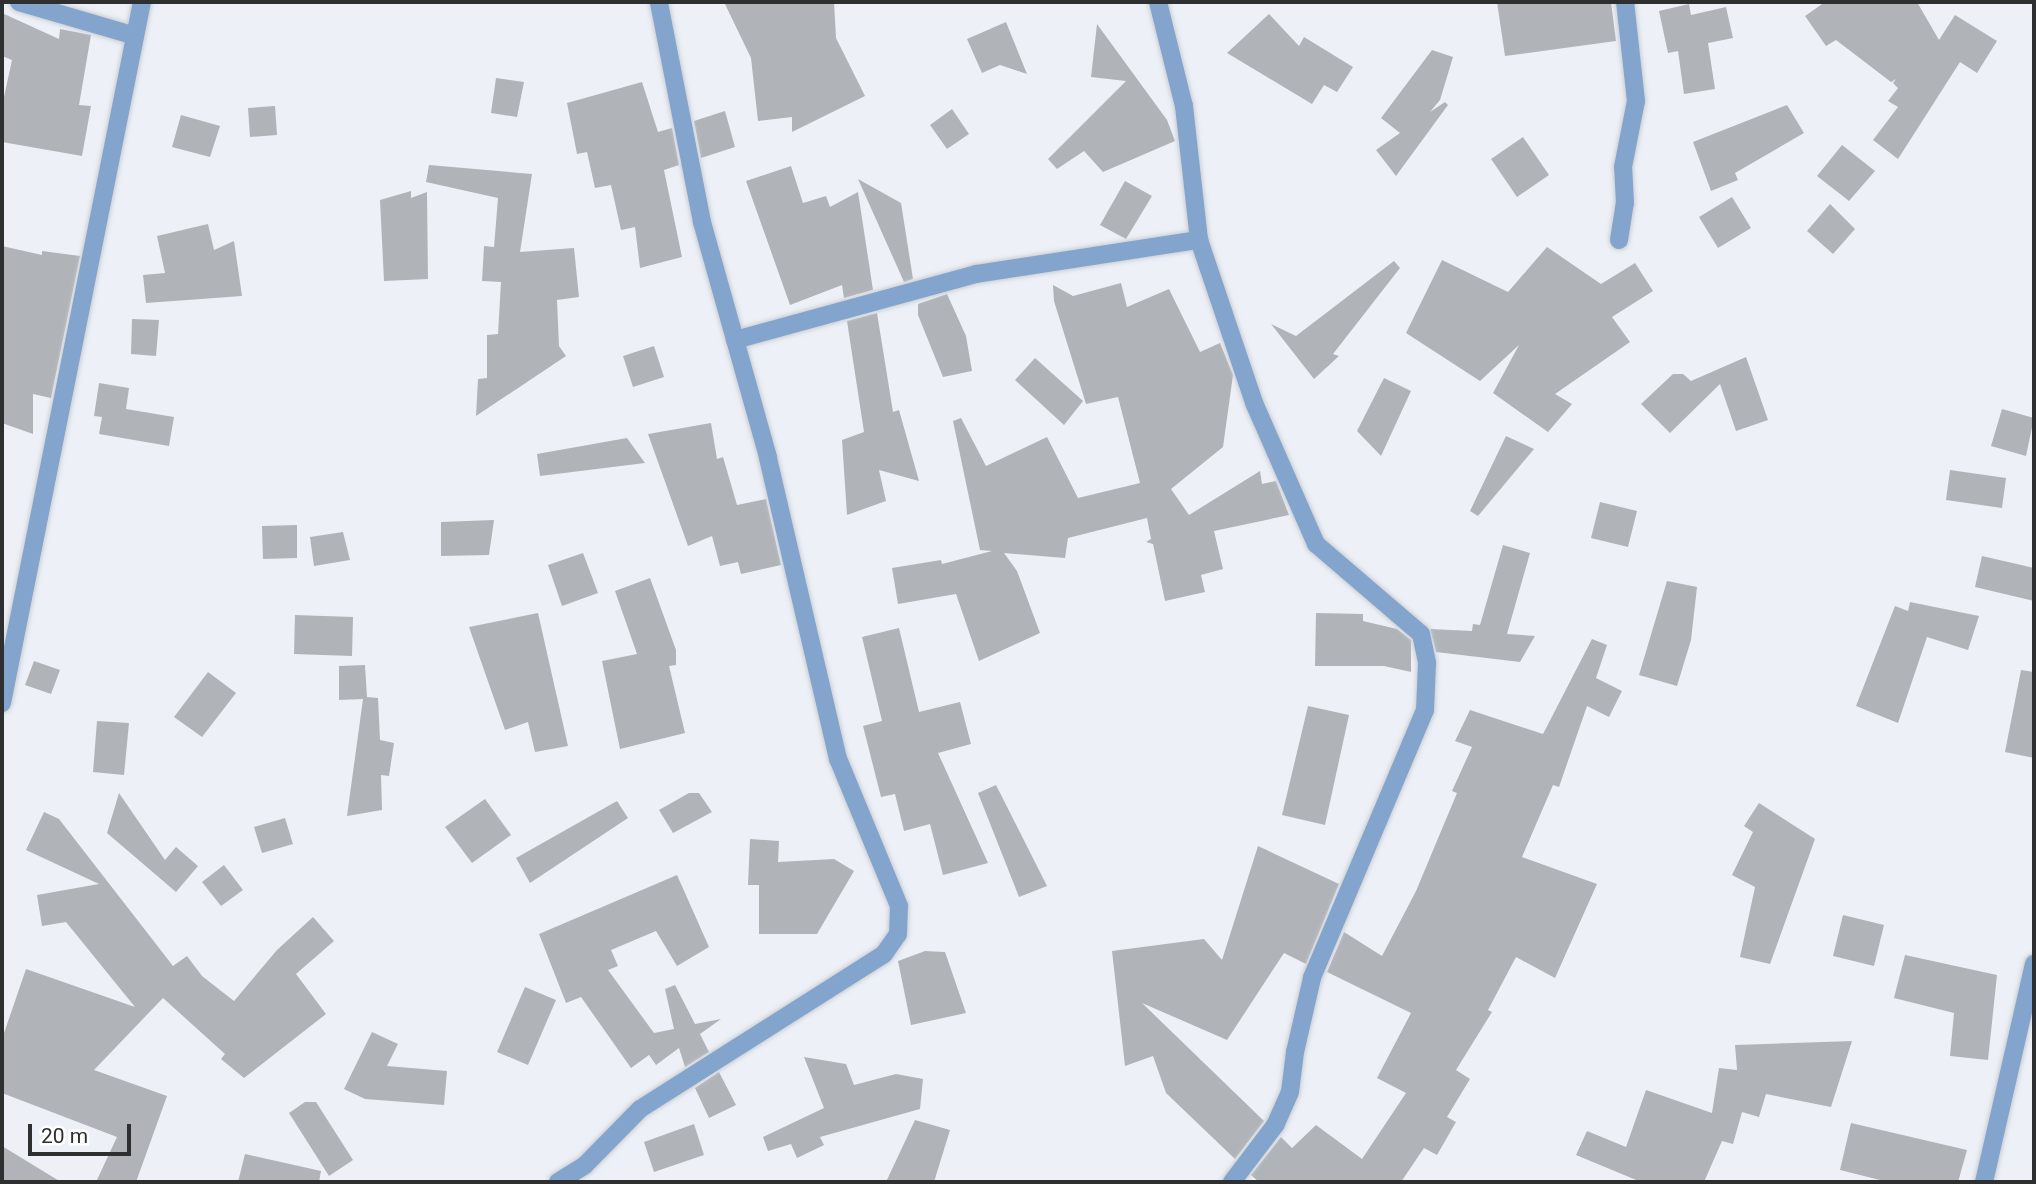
<!DOCTYPE html>
<style>
body{margin:0}
#map{position:relative;width:2036px;height:1184px;overflow:hidden;background:#edf1f7;font-family:Roboto,sans-serif}
div>[style]{position:absolute}
[style*='--x']{left:calc(var(--x)*1px);top:calc(var(--y)*1px);width:calc(var(--w)*1px);rotate:calc(var(--a)*1deg)}
.building>*{inset:0;background:#b0b4b9}
.roads{filter:drop-shadow(0 0 2px #cbced3) drop-shadow(0 0 2px #cbced3)}
.minor>*{height:18px;margin:-9px;padding:0 9px;transform-origin:9px;border-radius:9px;background:#83a5cd}
span{translate:-50% -50%;white-space:nowrap;text-align:center;line-height:1.15;-webkit-text-stroke:5px #fefefe;paint-order:stroke}
.frame{position:absolute;inset:0;border:4px solid #2e2f31;pointer-events:none}
.scale{position:absolute;left:28px;top:1124px;width:103px;height:32px;box-sizing:border-box;border:4px solid #2e2f31;border-top:0;padding-left:9px;font-size:21px;line-height:24px;white-space:nowrap;color:#2e2f31;-webkit-text-stroke:5px #fefefe;paint-order:stroke}
</style>
<div id="map">
<div class="building">
<div style="clip-path:polygon(724px 2px,834px 2px,836px 38px,865px 96px,792px 132px,792px 117px,758px 121px,751px 58px)"></div>
<div style="clip-path:polygon(1497px 2px,1611px 2px,1616px 41px,1505px 56px)"></div>
<div style="clip-path:polygon(1825px 2px,1917px 2px,1939px 40px,1955px 15px,1997px 41px,1977px 73px,1960px 62px,1898px 159px,1873px 140px,1898px 107px,1888px 101px,1898px 88px,1893px 83px,1896px 79px,1891px 82px,1836px 40px,1826px 46px,1805px 16px)"></div>
<div style="clip-path:polygon(1689px 4px,1691px 15px,1726px 7px,1733px 38px,1708px 43px,1715px 89px,1684px 94px,1678px 51px,1668px 53px,1659px 11px)"></div>
<div style="clip-path:polygon(2px 13px,59px 39px,60px 29px,91px 35px,79px 105px,91px 106px,82px 156px,2px 142px,2px 106px,12px 60px,2px 56px)"></div>
<div style="clip-path:polygon(1269px 14px,1299px 46px,1304px 37px,1353px 67px,1337px 92px,1324px 85px,1312px 104px,1227px 53px)"></div>
<div style="clip-path:polygon(1006px 22px,1027px 74px,1000px 65px,982px 73px,967px 39px)"></div>
<div style="clip-path:polygon(1097px 24px,1167px 120px,1175px 141px,1103px 172px,1084px 151px,1057px 169px,1048px 159px,1126px 81px,1091px 77px)"></div>
<div style="clip-path:polygon(1432px 50px,1453px 57px,1440px 100px,1430px 112px,1445px 102px,1448px 105px,1396px 176px,1376px 150px,1400px 133px,1381px 118px)"></div>
<div style="clip-path:polygon(496px 78px,524px 82px,517px 117px,491px 113px)"></div>
<div style="clip-path:polygon(642px 82px,658px 132px,672px 128px,679px 165px,664px 170px,682px 257px,640px 268px,635px 227px,621px 230px,611px 185px,595px 188px,587px 152px,577px 154px,567px 103px)"></div>
<div style="clip-path:polygon(1787px 105px,1804px 133px,1735px 173px,1738px 180px,1711px 191px,1693px 142px)"></div>
<div style="clip-path:polygon(275px 106px,277px 135px,250px 137px,248px 108px)"></div>
<div style="clip-path:polygon(952px 109px,969px 134px,947px 149px,930px 125px)"></div>
<div style="clip-path:polygon(725px 111px,735px 147px,701px 158px,694px 121px)"></div>
<div style="clip-path:polygon(181px 115px,220px 126px,210px 157px,172px 147px)"></div>
<div style="clip-path:polygon(1523px 137px,1549px 175px,1517px 197px,1491px 159px)"></div>
<div style="clip-path:polygon(1842px 145px,1875px 171px,1849px 201px,1817px 176px)"></div>
<div style="clip-path:polygon(429px 165px,532px 174px,520px 252px,574px 248px,579px 297px,557px 300px,559px 346px,566px 356px,476px 416px,478px 379px,487px 378px,487px 335px,498px 334px,501px 282px,482px 281px,484px 246px,494px 247px,498px 198px,426px 182px)"></div>
<div style="clip-path:polygon(791px 166px,803px 203px,826px 196px,830px 207px,858px 192px,873px 290px,844px 298px,842px 285px,790px 305px,746px 181px)"></div>
<div style="clip-path:polygon(858px 179px,901px 203px,913px 279px,904px 282px)"></div>
<div style="clip-path:polygon(1125px 181px,1152px 196px,1126px 239px,1100px 225px)"></div>
<div style="clip-path:polygon(411px 191px,411px 198px,427px 192px,428px 279px,384px 281px,380px 200px)"></div>
<div style="clip-path:polygon(1732px 197px,1751px 228px,1718px 248px,1699px 217px)"></div>
<div style="clip-path:polygon(1830px 204px,1855px 229px,1833px 254px,1807px 231px)"></div>
<div style="clip-path:polygon(208px 224px,214px 250px,234px 241px,242px 296px,146px 303px,143px 275px,165px 273px,157px 236px)"></div>
<div style="clip-path:polygon(2px 246px,42px 255px,42px 251px,80px 256px,51px 398px,33px 394px,33px 434px,2px 423px)"></div>
<div style="clip-path:polygon(1547px 247px,1601px 284px,1635px 263px,1653px 291px,1612px 317px,1630px 342px,1555px 394px,1572px 404px,1548px 432px,1493px 393px,1519px 345px,1480px 381px,1406px 333px,1442px 260px,1508px 292px)"></div>
<div style="clip-path:polygon(1394px 261px,1400px 268px,1333px 354px,1339px 356px,1314px 379px,1271px 324px,1296px 336px)"></div>
<div style="clip-path:polygon(1121px 283px,1127px 307px,1169px 289px,1200px 352px,1220px 343px,1233px 375px,1223px 447px,1171px 489px,1189px 515px,1260px 471px,1262px 484px,1276px 481px,1289px 515px,1214px 531px,1223px 569px,1201px 575px,1205px 592px,1165px 601px,1153px 544px,1146px 542px,1151px 539px,1147px 518px,1068px 538px,1065px 558px,1004px 553px,1017px 571px,1040px 633px,979px 661px,956px 594px,898px 604px,892px 568px,941px 560px,942px 564px,992px 551px,980px 550px,953px 421px,961px 418px,986px 466px,1047px 437px,1078px 498px,1140px 483px,1118px 397px,1086px 404px,1054px 301px,1053px 285px,1073px 296px)"></div>
<div style="clip-path:polygon(947px 294px,966px 336px,972px 371px,943px 377px,918px 315px,918px 304px)"></div>
<div style="clip-path:polygon(877px 313px,893px 412px,899px 410px,919px 481px,879px 470px,886px 501px,847px 515px,842px 440px,864px 432px,847px 321px)"></div>
<div style="clip-path:polygon(132px 319px,159px 320px,156px 356px,131px 354px)"></div>
<div style="clip-path:polygon(654px 346px,664px 377px,633px 387px,623px 356px)"></div>
<div style="clip-path:polygon(1746px 357px,1768px 420px,1736px 431px,1720px 384px,1670px 433px,1641px 404px,1673px 374px,1683px 374px,1691px 381px)"></div>
<div style="clip-path:polygon(1035px 358px,1083px 401px,1064px 425px,1015px 380px)"></div>
<div style="clip-path:polygon(1384px 378px,1411px 391px,1381px 456px,1357px 431px)"></div>
<div style="clip-path:polygon(99px 383px,129px 388px,126px 409px,174px 417px,169px 446px,99px 434px,102px 417px,94px 416px)"></div>
<div style="clip-path:polygon(2002px 409px,2034px 418px,2026px 456px,1991px 446px)"></div>
<div style="clip-path:polygon(711px 423px,717px 459px,723px 457px,737px 505px,766px 499px,781px 565px,741px 574px,738px 562px,720px 566px,712px 536px,688px 546px,648px 434px)"></div>
<div style="clip-path:polygon(1506px 436px,1534px 449px,1478px 516px,1470px 511px)"></div>
<div style="clip-path:polygon(627px 438px,645px 463px,540px 476px,537px 454px)"></div>
<div style="clip-path:polygon(1950px 470px,2006px 478px,2002px 508px,1946px 500px)"></div>
<div style="clip-path:polygon(1600px 502px,1637px 511px,1628px 547px,1591px 538px)"></div>
<div style="clip-path:polygon(494px 520px,489px 555px,441px 556px,441px 522px)"></div>
<div style="clip-path:polygon(297px 525px,297px 558px,263px 559px,262px 526px)"></div>
<div style="clip-path:polygon(343px 532px,350px 560px,314px 566px,310px 537px)"></div>
<div style="clip-path:polygon(1503px 545px,1530px 553px,1507px 634px,1535px 636px,1520px 662px,1436px 652px,1430px 629px,1472px 631px,1473px 624px,1480px 625px)"></div>
<div style="clip-path:polygon(583px 553px,598px 593px,562px 606px,548px 565px)"></div>
<div style="clip-path:polygon(1982px 556px,2034px 568px,2034px 601px,1975px 587px)"></div>
<div style="clip-path:polygon(650px 578px,676px 650px,676px 665px,669px 666px,685px 733px,620px 749px,602px 661px,637px 654px,615px 591px)"></div>
<div style="clip-path:polygon(1667px 581px,1697px 587px,1691px 640px,1677px 686px,1639px 675px)"></div>
<div style="clip-path:polygon(1910px 602px,1979px 616px,1968px 650px,1927px 637px,1898px 723px,1856px 706px,1895px 606px,1908px 611px)"></div>
<div style="clip-path:polygon(538px 613px,568px 746px,535px 752px,528px 722px,505px 730px,469px 627px)"></div>
<div style="clip-path:polygon(1316px 613px,1363px 614px,1363px 621px,1397px 629px,1411px 640px,1411px 672px,1384px 666px,1315px 666px)"></div>
<div style="clip-path:polygon(295px 615px,353px 617px,352px 656px,294px 654px)"></div>
<div style="clip-path:polygon(899px 628px,919px 712px,960px 702px,971px 744px,938px 753px,988px 863px,943px 875px,930px 824px,904px 831px,895px 794px,881px 797px,863px 726px,882px 721px,862px 637px)"></div>
<div style="clip-path:polygon(1592px 639px,1607px 645px,1596px 678px,1622px 691px,1609px 717px,1587px 706px,1559px 787px,1553px 785px,1522px 857px,1597px 884px,1555px 978px,1516px 957px,1488px 1010px,1492px 1012px,1456px 1070px,1470px 1079px,1447px 1117px,1456px 1122px,1437px 1155px,1424px 1148px,1401px 1182px,1259px 1182px,1251px 1175px,1281px 1137px,1292px 1148px,1316px 1125px,1362px 1159px,1406px 1093px,1377px 1078px,1411px 1013px,1327px 972px,1344px 932px,1382px 956px,1416px 891px,1457px 793px,1452px 791px,1472px 747px,1455px 741px,1470px 710px,1543px 734px)"></div>
<div style="clip-path:polygon(34px 661px,60px 670px,51px 694px,25px 685px)"></div>
<div style="clip-path:polygon(365px 665px,367px 697px,378px 698px,380px 740px,394px 743px,389px 776px,381px 775px,382px 810px,347px 816px,363px 699px,339px 700px,339px 666px)"></div>
<div style="clip-path:polygon(2021px 670px,2034px 672px,2034px 758px,2005px 752px)"></div>
<div style="clip-path:polygon(208px 672px,236px 693px,202px 737px,174px 717px)"></div>
<div style="clip-path:polygon(1308px 706px,1349px 715px,1325px 825px,1282px 815px)"></div>
<div style="clip-path:polygon(97px 721px,129px 723px,124px 775px,93px 772px)"></div>
<div style="clip-path:polygon(996px 785px,1047px 886px,1019px 897px,978px 793px)"></div>
<div style="clip-path:polygon(119px 793px,165px 860px,176px 847px,198px 866px,176px 892px,107px 833px)"></div>
<div style="clip-path:polygon(689px 793px,699px 793px,712px 812px,673px 833px,659px 810px)"></div>
<div style="clip-path:polygon(485px 799px,511px 835px,472px 863px,445px 827px)"></div>
<div style="clip-path:polygon(617px 801px,628px 818px,530px 883px,516px 858px)"></div>
<div style="clip-path:polygon(1759px 803px,1815px 839px,1770px 964px,1740px 957px,1755px 887px,1732px 875px,1753px 832px,1744px 826px)"></div>
<div style="clip-path:polygon(44px 812px,59px 819px,173px 966px,187px 956px,202px 976px,234px 1001px,277px 950px,313px 917px,334px 941px,296px 974px,326px 1014px,244px 1078px,221px 1059px,225px 1054px,163px 998px,94px 1070px,167px 1096px,136px 1182px,96px 1182px,117px 1137px,2px 1093px,2px 1039px,26px 969px,135px 1007px,66px 922px,42px 926px,37px 895px,99px 884px,26px 850px)"></div>
<div style="clip-path:polygon(285px 818px,293px 844px,262px 853px,254px 827px)"></div>
<div style="clip-path:polygon(750px 839px,779px 841px,778px 862px,834px 859px,854px 871px,817px 934px,759px 934px,759px 885px,748px 885px)"></div>
<div style="clip-path:polygon(1258px 846px,1339px 884px,1306px 964px,1284px 953px,1227px 1040px,1142px 1003px,1264px 1121px,1235px 1159px,1166px 1093px,1153px 1056px,1125px 1066px,1112px 951px,1204px 939px,1222px 960px)"></div>
<div style="clip-path:polygon(224px 865px,243px 890px,221px 906px,202px 882px)"></div>
<div style="clip-path:polygon(677px 875px,709px 947px,677px 966px,656px 931px,611px 950px,618px 966px,608px 970px,654px 1033px,674px 1029px,665px 989px,675px 985px,695px 1024px,721px 1019px,700px 1034px,709px 1052px,685px 1067px,679px 1048px,656px 1065px,649px 1055px,631px 1068px,581px 997px,566px 1003px,539px 934px)"></div>
<div style="clip-path:polygon(1843px 915px,1884px 925px,1874px 966px,1833px 956px)"></div>
<div style="clip-path:polygon(925px 951px,945px 952px,966px 1013px,911px 1025px,898px 961px)"></div>
<div style="clip-path:polygon(1905px 955px,1997px 975px,1988px 1060px,1950px 1056px,1954px 1013px,1894px 998px)"></div>
<div style="clip-path:polygon(525px 987px,556px 1000px,528px 1065px,497px 1052px)"></div>
<div style="clip-path:polygon(372px 1032px,398px 1044px,387px 1066px,447px 1071px,444px 1105px,365px 1099px,344px 1089px)"></div>
<div style="clip-path:polygon(1852px 1041px,1831px 1107px,1766px 1094px,1759px 1117px,1742px 1112px,1733px 1144px,1722px 1141px,1704px 1182px,1641px 1182px,1576px 1155px,1587px 1131px,1626px 1147px,1646px 1090px,1712px 1113px,1719px 1068px,1737px 1070px,1735px 1045px)"></div>
<div style="clip-path:polygon(804px 1057px,846px 1064px,854px 1085px,896px 1074px,923px 1079px,920px 1109px,820px 1137px,824px 1145px,797px 1158px,791px 1144px,768px 1151px,763px 1137px,824px 1108px)"></div>
<div style="clip-path:polygon(719px 1072px,736px 1105px,709px 1118px,695px 1088px)"></div>
<div style="clip-path:polygon(305px 1102px,316px 1102px,353px 1160px,329px 1176px,289px 1113px)"></div>
<div style="clip-path:polygon(915px 1120px,950px 1130px,934px 1182px,886px 1182px)"></div>
<div style="clip-path:polygon(1851px 1123px,1967px 1150px,1958px 1182px,1888px 1182px,1840px 1170px)"></div>
<div style="clip-path:polygon(694px 1124px,704px 1155px,654px 1172px,644px 1142px)"></div>
<div style="clip-path:polygon(2px 1146px,61px 1182px,2px 1182px)"></div>
<div style="clip-path:polygon(245px 1154px,321px 1171px,319px 1182px,238px 1182px)"></div>
</div>
<div class="roads">
<div class="minor">
<div style="--x:19;--y:2;--w:121;--a:16.3"></div>
<div style="--x:1158;--y:2;--w:107;--a:76"></div>
<div style="--x:1184;--y:106;--w:135;--a:83.6"></div>
<div style="--x:1199;--y:240;--w:174;--a:71.3"></div>
<div style="--x:1255;--y:405;--w:152;--a:66.3"></div>
<div style="--x:1316;--y:544;--w:138;--a:40.6"></div>
<div style="--x:1421;--y:634;--w:30;--a:78"></div>
<div style="--x:1427;--y:663;--w:47;--a:92.4"></div>
<div style="--x:1425;--y:710;--w:291;--a:112.9"></div>
<div style="--x:1312;--y:978;--w:76;--a:102.9"></div>
<div style="--x:1295;--y:1052;--w:40;--a:97.1"></div>
<div style="--x:1290;--y:1092;--w:35;--a:114"></div>
<div style="--x:1276;--y:1124;--w:73;--a:127.2"></div>
<div style="--x:1619;--y:240;--w:37;--a:-81"></div>
<div style="--x:1625;--y:203;--w:36;--a:-93"></div>
<div style="--x:1623;--y:167;--w:67;--a:-78.9"></div>
<div style="--x:1636;--y:101;--w:100;--a:-96.3"></div>
<div style="--x:735;--y:340;--w:250;--a:-15.3"></div>
<div style="--x:976;--y:274;--w:226;--a:-8.7"></div>
<div style="--x:2;--y:703;--w:715;--a:-78.71"></div>
<div style="--x:558;--y:1182;--w:32;--a:-32"></div>
<div style="--x:585;--y:1165;--w:78;--a:-45.5"></div>
<div style="--x:640;--y:1109;--w:289;--a:-32.4"></div>
<div style="--x:884;--y:954;--w:24;--a:-55"></div>
<div style="--x:898;--y:934;--w:28;--a:-88"></div>
<div style="--x:899;--y:906;--w:159;--a:-112.5"></div>
<div style="--x:838;--y:759;--w:310;--a:-103.1"></div>
<div style="--x:768;--y:457;--w:244;--a:-105.7"></div>
<div style="--x:702;--y:222;--w:224;--a:-101.1"></div>
<div style="--x:1984;--y:1182;--w:224;--a:-77.1"></div>
</div>
</div>
<div class="frame"></div>
<div class="scale">20 m</div>
</div>
